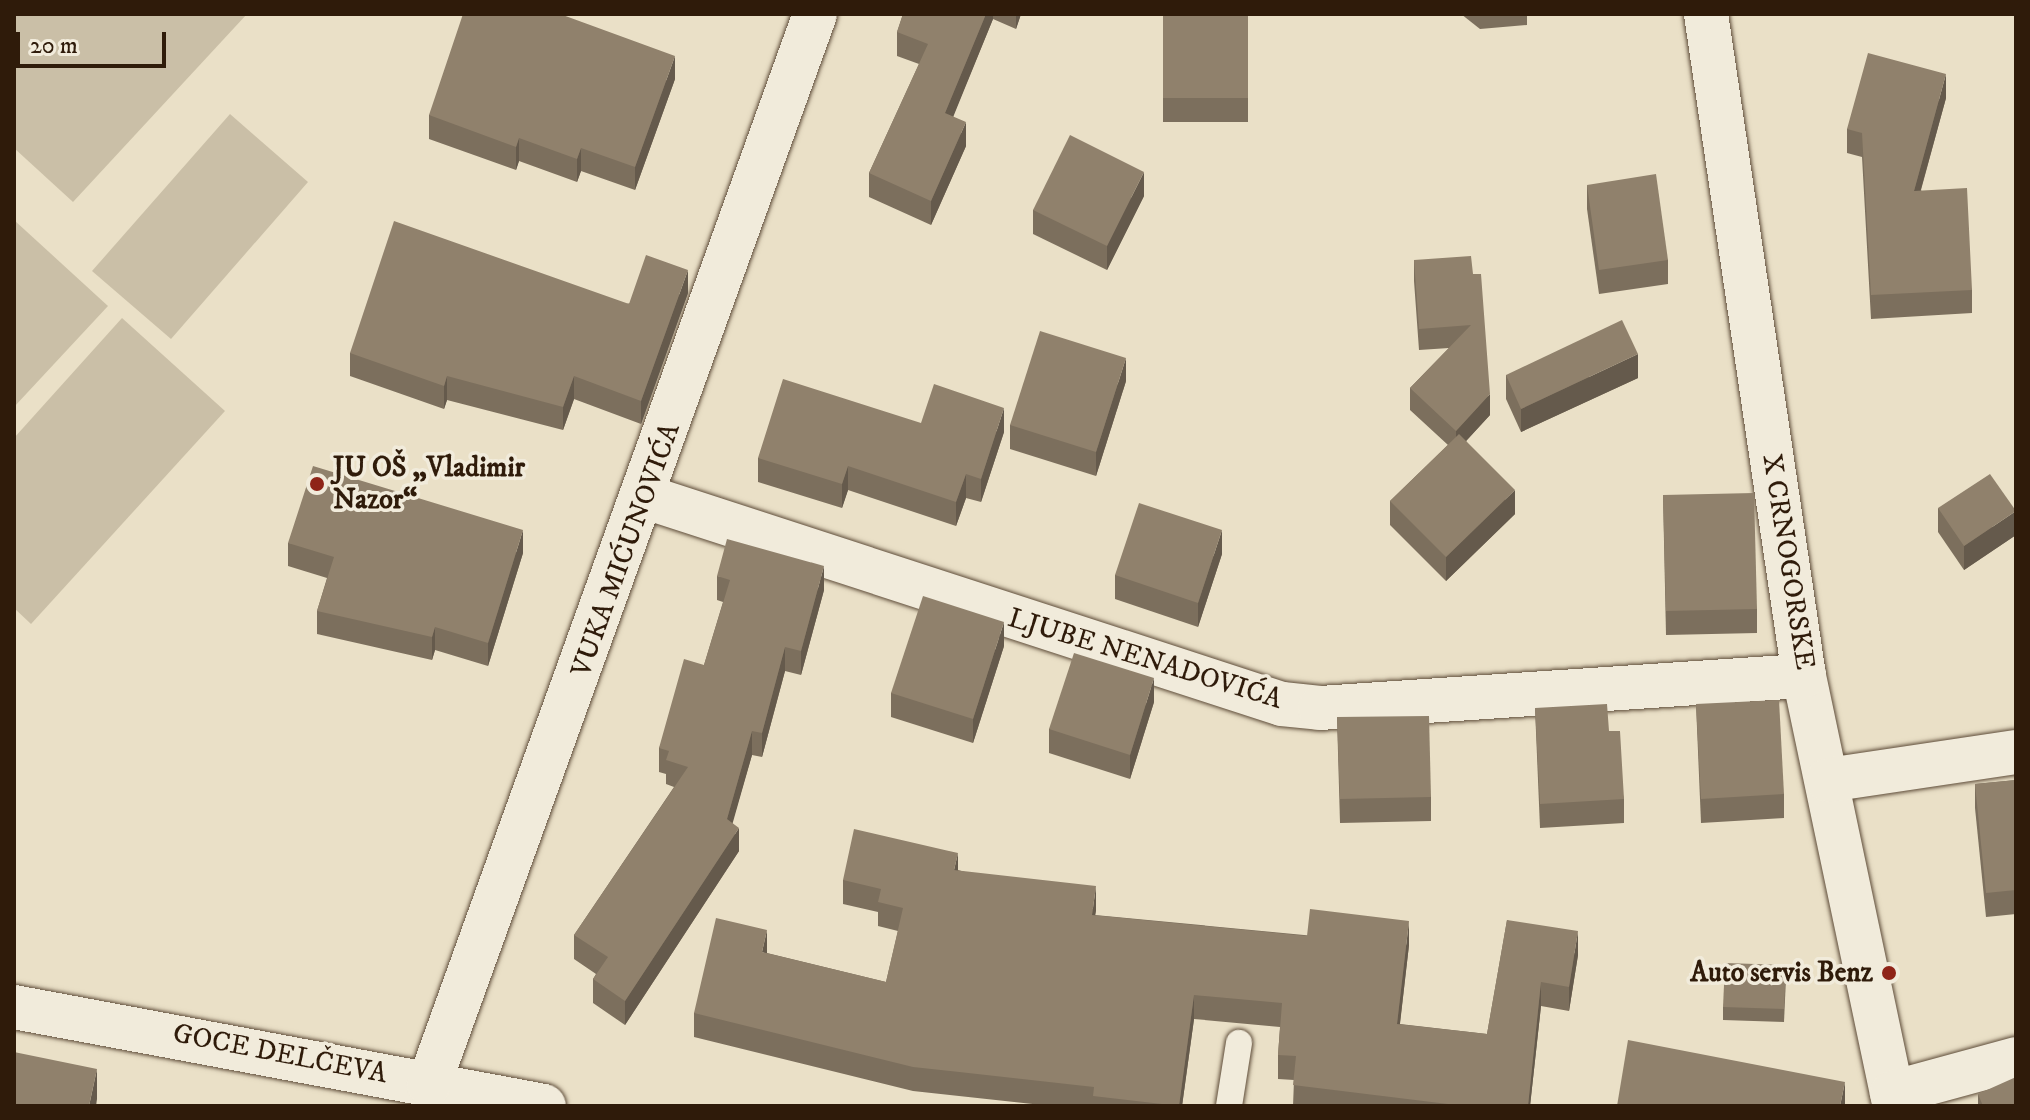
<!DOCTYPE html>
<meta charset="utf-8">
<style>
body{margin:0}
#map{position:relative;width:2030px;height:1120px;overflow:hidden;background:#eae0c7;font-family:"IM FELL DW Pica",serif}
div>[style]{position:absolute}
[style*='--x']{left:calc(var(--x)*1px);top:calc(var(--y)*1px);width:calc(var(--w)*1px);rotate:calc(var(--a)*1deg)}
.green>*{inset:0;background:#cabfa7}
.roads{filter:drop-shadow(0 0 2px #5e4c39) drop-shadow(0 0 2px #5e4c39)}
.lane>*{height:26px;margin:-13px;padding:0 13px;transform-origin:13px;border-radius:13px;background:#f1ebdb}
.street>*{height:44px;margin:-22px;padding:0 22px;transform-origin:22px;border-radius:22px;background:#f1ebdb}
.wall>*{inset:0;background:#7c6f5d}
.shaded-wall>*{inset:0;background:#655a4c}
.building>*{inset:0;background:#90816c}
.dots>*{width:22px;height:22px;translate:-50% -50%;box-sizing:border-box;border:4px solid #f1ebdb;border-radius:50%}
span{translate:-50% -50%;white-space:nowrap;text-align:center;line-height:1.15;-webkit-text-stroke:7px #f1ebdb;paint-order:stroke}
.poi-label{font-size:28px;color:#2f1b0a;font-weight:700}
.left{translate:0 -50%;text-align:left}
.right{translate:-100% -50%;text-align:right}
.street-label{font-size:28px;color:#2f1b0a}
.frame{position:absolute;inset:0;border:16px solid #2f1b0a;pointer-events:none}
.scale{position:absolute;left:16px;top:32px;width:150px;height:36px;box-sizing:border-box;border:4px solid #2f1b0a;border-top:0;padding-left:10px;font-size:24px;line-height:28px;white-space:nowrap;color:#2f1b0a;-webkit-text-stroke:6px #f1ebdb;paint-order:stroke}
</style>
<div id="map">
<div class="green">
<div style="clip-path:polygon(14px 14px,247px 14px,73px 202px,14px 148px)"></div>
<div style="clip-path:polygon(230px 114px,308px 182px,171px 339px,92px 271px)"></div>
<div style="clip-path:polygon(14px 220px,108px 306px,14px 407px)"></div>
<div style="clip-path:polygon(122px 318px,225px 411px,31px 624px,14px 608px,14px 438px)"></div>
</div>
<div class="roads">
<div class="lane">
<div style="--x:1229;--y:1106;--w:64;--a:-81"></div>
</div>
<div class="street">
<div style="--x:1706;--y:14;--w:669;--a:81.58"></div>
<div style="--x:1804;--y:676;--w:440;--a:78.1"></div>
<div style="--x:646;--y:497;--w:669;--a:18.03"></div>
<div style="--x:1282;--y:704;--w:38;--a:6"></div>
<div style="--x:1320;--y:708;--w:485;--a:-3.8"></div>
<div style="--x:1828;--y:780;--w:190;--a:-8.5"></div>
<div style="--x:14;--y:1007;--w:539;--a:10.58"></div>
<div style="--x:429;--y:1084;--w:1137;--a:-70.16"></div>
<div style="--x:1892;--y:1093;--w:129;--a:-15.3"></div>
</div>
</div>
<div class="wall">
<div style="clip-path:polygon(903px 14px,1021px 14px,1016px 29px,993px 19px,953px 116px,966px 146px,931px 225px,869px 197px,869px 173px,919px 64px,897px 56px,897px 32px)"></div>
<div style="clip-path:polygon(1163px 14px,1248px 14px,1248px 122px,1163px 122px)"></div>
<div style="clip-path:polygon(1461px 14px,1527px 14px,1527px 25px,1480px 29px)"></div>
<div style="clip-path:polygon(675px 79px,635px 190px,581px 171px,577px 182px,519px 161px,516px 170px,429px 139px,429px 115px)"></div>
<div style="clip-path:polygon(1946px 98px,1921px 190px,1972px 290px,1972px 313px,1871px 319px,1862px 157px,1847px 153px,1847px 129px)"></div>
<div style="clip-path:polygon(1587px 185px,1668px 260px,1668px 284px,1599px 294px,1587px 209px)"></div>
<div style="clip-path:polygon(1144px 196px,1107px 270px,1033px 234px,1033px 210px)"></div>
<div style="clip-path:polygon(1414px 260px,1473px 274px,1490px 415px,1466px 441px,1515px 514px,1446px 581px,1390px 525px,1390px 501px,1448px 445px,1410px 410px,1410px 388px,1449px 348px,1419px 350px,1414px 281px)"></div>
<div style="clip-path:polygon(688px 293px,641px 424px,574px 399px,563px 430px,447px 400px,444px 409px,350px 376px,350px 353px)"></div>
<div style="clip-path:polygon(1506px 375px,1638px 378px,1521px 432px,1506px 399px)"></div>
<div style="clip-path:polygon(1126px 381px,1096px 476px,1010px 449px,1010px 425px)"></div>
<div style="clip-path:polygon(921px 423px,1004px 432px,981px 502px,966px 498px,956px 526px,848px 490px,842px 508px,758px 482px,758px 458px)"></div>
<div style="clip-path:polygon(1663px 495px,1757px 609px,1757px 633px,1666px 635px)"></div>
<div style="clip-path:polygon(1938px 508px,2016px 535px,1964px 570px,1938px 532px)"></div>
<div style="clip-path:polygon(288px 543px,523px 553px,488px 666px,435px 650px,432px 660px,317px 634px,317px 611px,327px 578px,288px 566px)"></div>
<div style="clip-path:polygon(1222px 554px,1198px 627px,1115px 599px,1115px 575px)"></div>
<div style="clip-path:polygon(717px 576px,824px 590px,801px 675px,785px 671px,762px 757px,752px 755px,732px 823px,739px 851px,625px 1025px,593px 1003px,593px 979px,596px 974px,574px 959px,574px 935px,674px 787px,666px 784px,666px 774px,659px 772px,659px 748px,704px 665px,723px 602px,717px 600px)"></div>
<div style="clip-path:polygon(1004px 646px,973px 743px,891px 717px,891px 693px)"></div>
<div style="clip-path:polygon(1154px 702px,1130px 779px,1049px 753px,1049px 729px)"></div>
<div style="clip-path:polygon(1696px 704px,1784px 794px,1784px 818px,1701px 823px)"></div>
<div style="clip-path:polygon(1535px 708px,1609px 731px,1624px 799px,1624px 823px,1540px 828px)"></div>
<div style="clip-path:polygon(1337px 717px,1431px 797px,1431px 821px,1340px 823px)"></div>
<div style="clip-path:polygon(2016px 780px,2016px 914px,1986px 917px,1975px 808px,1975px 784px)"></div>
<div style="clip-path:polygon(958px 870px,1096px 910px,1095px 915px,1409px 945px,1400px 1024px,1487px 1034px,1507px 920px,1578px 955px,1569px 1011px,1541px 1006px,1530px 1106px,1293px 1106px,1294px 1080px,1278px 1079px,1278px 1055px,1280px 1027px,1194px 1019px,1182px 1106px,1051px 1106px,913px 1091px,694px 1037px,694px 1013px,767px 953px,886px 982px,898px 931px,878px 926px,878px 912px,843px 904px,843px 880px)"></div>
<div style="clip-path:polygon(1786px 978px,1784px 1022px,1723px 1020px,1723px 1007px)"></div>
<div style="clip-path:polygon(1978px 1094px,2016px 1106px,1978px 1106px)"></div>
</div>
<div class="shaded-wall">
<div style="clip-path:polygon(986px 14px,993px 14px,993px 19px,945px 137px,945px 113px)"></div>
<div style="clip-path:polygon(1016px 14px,1021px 14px,1016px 29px)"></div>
<div style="clip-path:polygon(675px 56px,675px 79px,635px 190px,635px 167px)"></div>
<div style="clip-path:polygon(1946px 74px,1946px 98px,1914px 214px,1914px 191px)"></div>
<div style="clip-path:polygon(966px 122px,966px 146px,931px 225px,931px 201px)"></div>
<div style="clip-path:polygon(519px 138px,519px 161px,516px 170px,516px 147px)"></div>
<div style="clip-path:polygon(581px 148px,581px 171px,577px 182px,577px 159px)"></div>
<div style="clip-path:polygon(1144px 172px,1144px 196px,1107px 270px,1107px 246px)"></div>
<div style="clip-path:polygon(688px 270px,688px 293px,641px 424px,641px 401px)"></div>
<div style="clip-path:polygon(1638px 354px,1638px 378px,1521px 432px,1521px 409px)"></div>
<div style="clip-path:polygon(1126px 358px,1126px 381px,1096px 476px,1096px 452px)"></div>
<div style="clip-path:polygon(447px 376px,447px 400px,444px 409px,444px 386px)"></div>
<div style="clip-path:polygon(574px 376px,574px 399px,563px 430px,563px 407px)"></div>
<div style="clip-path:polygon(1490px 394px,1490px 415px,1456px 452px,1456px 431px)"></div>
<div style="clip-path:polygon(1004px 408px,1004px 432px,981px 502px,981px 479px)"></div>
<div style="clip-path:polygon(848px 466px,848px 490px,842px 508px,842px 484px)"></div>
<div style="clip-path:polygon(966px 474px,966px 498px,956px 526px,956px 502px)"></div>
<div style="clip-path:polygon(1515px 490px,1515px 514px,1446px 581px,1446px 557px)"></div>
<div style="clip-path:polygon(2016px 511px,2016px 535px,1964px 570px,1964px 546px)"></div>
<div style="clip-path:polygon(523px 530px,523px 553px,488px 666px,488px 643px)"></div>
<div style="clip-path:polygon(1222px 530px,1222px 554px,1198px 627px,1198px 603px)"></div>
<div style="clip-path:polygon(824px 566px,824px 590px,801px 675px,801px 651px)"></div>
<div style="clip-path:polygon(1004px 622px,1004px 646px,973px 743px,973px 719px)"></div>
<div style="clip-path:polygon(435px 627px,435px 650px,432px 660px,432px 637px)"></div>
<div style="clip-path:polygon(785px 647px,785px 671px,762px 757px,762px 733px)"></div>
<div style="clip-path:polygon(1154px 678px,1154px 702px,1130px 779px,1130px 755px)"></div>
<div style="clip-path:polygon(752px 731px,752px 755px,727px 843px,727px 819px)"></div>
<div style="clip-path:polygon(739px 828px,739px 851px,625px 1025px,625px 1001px)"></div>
<div style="clip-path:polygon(958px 853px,958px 877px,954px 870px)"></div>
<div style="clip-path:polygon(1096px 886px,1096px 910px,1092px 939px,1092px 915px)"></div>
<div style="clip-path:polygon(1409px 921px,1409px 945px,1397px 1048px,1397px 1024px)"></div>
<div style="clip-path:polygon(767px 930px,767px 954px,762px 952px)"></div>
<div style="clip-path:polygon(1578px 931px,1578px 955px,1569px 1011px,1569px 987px)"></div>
<div style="clip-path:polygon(1541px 982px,1541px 1006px,1530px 1106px,1528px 1106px)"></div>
<div style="clip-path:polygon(1194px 995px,1194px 1019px,1182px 1106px,1179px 1106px)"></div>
<div style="clip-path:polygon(97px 1069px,97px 1099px,96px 1106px,89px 1106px)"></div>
<div style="clip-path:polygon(1845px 1082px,1845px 1106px,1840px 1106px)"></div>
</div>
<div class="building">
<div style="clip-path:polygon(463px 14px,530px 14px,537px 16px,538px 14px,560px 14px,675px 56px,635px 167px,581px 148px,577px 159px,519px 138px,516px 147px,429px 115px)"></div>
<div style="clip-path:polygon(903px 14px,986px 14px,945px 113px,966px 122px,931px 201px,869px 173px,928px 44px,897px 32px)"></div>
<div style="clip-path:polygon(1163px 14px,1248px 14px,1248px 98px,1163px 98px)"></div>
<div style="clip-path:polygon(1868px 53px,1946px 74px,1914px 191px,1967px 188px,1972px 290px,1871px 295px,1862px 133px,1847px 129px)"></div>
<div style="clip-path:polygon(1070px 135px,1144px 172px,1107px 246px,1033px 210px)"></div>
<div style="clip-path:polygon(1656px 174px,1668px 260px,1599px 270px,1587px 185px)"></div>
<div style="clip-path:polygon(394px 221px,629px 304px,646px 255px,688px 270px,641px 401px,574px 376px,563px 407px,447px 376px,444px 386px,350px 353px)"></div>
<div style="clip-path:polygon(1471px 256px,1473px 274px,1481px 274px,1490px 394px,1456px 431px,1410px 388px,1471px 325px,1419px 329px,1414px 260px)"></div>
<div style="clip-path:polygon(1622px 320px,1638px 354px,1521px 409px,1506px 375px)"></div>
<div style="clip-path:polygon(1040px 331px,1126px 358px,1096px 452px,1010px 425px)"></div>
<div style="clip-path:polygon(783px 379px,921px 423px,934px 384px,1004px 408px,981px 479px,966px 474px,956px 502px,848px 466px,842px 484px,758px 458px)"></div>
<div style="clip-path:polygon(1459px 434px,1515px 490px,1446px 557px,1390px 501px)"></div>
<div style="clip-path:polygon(313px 466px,523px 530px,488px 643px,435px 627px,432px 637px,317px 611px,334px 557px,288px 543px)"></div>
<div style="clip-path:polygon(1990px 474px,2016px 511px,1964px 546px,1938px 508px)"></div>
<div style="clip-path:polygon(1754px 493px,1757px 609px,1666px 611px,1663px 495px)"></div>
<div style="clip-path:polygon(1139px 503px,1222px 530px,1198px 603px,1115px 575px)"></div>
<div style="clip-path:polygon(727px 539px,824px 566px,801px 651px,785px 647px,762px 733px,752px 731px,727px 819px,739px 828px,625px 1001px,593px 979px,608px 957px,574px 935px,688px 767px,666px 760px,669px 751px,659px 748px,684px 659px,704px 665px,730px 580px,717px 576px)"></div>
<div style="clip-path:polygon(923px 596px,1004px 622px,973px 719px,891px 693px)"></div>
<div style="clip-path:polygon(1074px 653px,1154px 678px,1130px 755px,1049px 729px)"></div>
<div style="clip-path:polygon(1779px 700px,1784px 794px,1701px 799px,1696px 704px)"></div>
<div style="clip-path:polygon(1607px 704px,1609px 731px,1620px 731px,1624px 799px,1540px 804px,1535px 708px)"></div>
<div style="clip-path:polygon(1429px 716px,1431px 797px,1340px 799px,1337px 717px)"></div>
<div style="clip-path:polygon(2016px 780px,2016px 890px,1986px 893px,1975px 784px)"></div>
<div style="clip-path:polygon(854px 829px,958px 853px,954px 870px,1096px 886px,1092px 915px,1307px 936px,1310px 909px,1409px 921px,1397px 1024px,1487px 1034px,1507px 920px,1578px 931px,1569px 987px,1541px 982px,1528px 1106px,1465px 1106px,1293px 1085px,1296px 1056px,1278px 1055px,1282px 1003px,1194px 995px,1179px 1106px,1093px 1096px,1094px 1087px,913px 1067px,694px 1013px,716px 918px,767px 930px,762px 952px,886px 982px,903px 908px,878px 902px,881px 889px,843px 880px)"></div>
<div style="clip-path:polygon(1725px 963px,1786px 965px,1784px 1009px,1723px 1007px)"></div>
<div style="clip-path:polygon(1628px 1040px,1845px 1082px,1840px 1106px,1617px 1106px)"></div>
<div style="clip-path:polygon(14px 1052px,97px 1069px,89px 1106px,14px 1106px)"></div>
<div style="clip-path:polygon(2016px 1077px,2016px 1106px,1983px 1106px,1978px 1094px)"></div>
</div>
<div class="dots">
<div style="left:317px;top:484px;background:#8f2418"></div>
<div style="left:1889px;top:973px;background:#8f2418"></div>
</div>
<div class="poi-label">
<span class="left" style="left:333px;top:484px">JU OŠ „Vladimir<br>Nazor“</span>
<span class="right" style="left:1873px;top:973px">Auto servis Benz</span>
</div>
<div class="street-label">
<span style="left:626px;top:550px;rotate:-70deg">VUKA MIĆUNOVIĆA</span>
<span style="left:1788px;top:562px;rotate:81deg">X CRNOGORSKE</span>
<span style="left:1145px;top:659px;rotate:17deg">LJUBE NENADOVIĆA</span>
<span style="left:280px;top:1054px;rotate:11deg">GOCE DELČEVA</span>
</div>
<div class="frame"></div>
<div class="scale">20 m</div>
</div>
